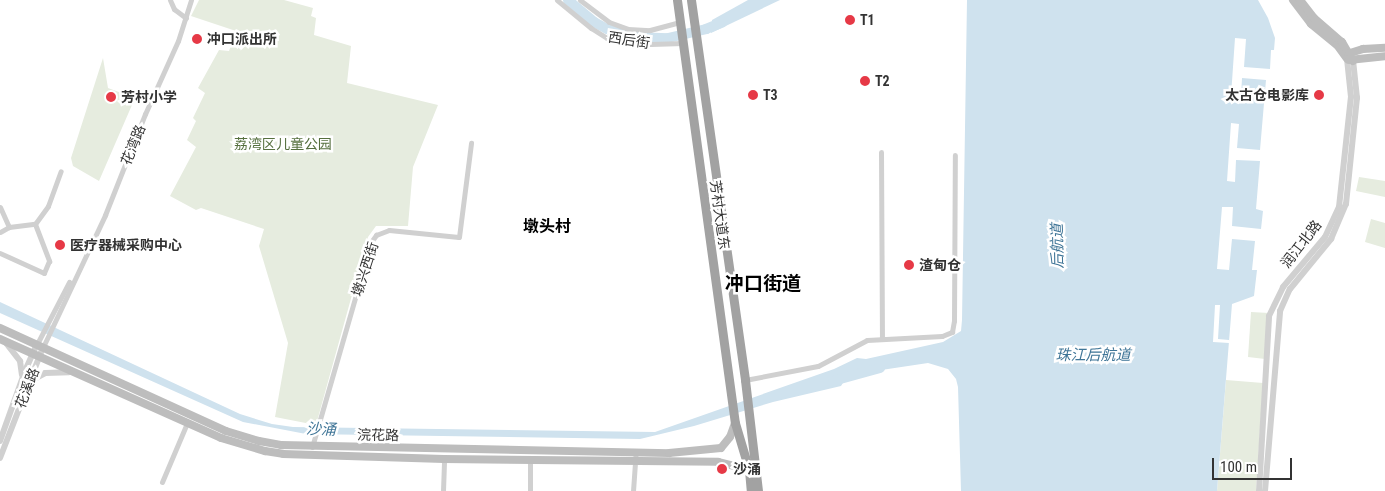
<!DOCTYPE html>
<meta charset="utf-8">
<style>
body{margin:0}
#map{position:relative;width:1385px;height:491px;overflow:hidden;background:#fff;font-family:"Roboto Condensed","Noto Sans SC",sans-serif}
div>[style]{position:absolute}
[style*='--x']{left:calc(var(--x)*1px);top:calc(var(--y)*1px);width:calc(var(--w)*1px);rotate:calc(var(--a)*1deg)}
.green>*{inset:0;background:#e6ecdf}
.water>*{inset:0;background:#cfe2ee}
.pier>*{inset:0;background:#fff}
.river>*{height:10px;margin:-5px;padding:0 5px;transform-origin:5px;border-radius:5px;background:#cfe2ee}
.minor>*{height:5px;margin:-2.5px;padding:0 2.5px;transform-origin:2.5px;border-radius:2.5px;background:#d0d0d0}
.tertiary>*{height:6px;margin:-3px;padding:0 3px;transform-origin:3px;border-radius:3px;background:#d0d0d0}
.secondary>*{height:8px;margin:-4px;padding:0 4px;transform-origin:4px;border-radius:4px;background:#bdbdbd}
.trunk>*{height:9px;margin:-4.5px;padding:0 4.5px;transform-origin:4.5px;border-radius:4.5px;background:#a2a2a2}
.dots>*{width:14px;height:14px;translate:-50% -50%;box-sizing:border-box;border:2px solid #fff;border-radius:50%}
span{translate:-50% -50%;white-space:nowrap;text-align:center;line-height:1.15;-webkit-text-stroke:5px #fff;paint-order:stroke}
.poi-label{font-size:14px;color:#333;font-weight:700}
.left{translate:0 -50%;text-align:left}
.right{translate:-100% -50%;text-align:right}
.street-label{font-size:14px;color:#333}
.park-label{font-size:14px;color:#56703f}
.water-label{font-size:15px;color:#3f7597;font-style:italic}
.quarter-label{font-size:16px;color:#000;font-weight:700}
.district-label{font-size:19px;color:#000;font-weight:700}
.scale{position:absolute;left:1212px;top:458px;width:80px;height:22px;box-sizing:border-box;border:2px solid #333;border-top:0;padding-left:6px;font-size:15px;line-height:18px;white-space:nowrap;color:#333;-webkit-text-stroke:4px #fff;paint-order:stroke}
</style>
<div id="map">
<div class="green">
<div style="clip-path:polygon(199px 0,284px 0,313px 8px,311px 16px,316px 18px,314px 35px,351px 46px,347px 83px,438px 105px,413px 167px,408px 226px,376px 226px,368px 237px,316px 425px,275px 417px,288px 343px,259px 246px,264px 229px,201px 208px,196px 210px,170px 196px,196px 147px,187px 140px,196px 121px,193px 118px,205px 93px,198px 88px,219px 50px,229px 51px,236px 31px,191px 16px)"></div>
<div style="clip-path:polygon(103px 58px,108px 88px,135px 98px,99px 181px,73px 166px,71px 158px)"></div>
<div style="clip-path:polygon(1359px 177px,1385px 181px,1385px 197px,1356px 191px)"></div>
<div style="clip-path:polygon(1371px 219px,1385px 223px,1385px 248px,1365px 242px)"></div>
<div style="clip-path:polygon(1251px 312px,1269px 313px,1265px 359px,1248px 357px)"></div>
<div style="clip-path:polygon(1226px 380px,1263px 383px,1256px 491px,1217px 491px)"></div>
</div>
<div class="water">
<div style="clip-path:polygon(748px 0,780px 0,711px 33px,712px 20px)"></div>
<div style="clip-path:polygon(967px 0,1258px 0,1268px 18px,1275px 38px,1274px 50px,1271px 50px,1270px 69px,1244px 67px,1246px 39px,1235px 38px,1231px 96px,1241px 97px,1242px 78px,1266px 80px,1260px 150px,1237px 148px,1239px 124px,1231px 123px,1227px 181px,1235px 182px,1236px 160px,1260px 161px,1256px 209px,1263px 211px,1261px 229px,1232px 226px,1233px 207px,1222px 207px,1217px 269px,1229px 270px,1232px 239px,1255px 241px,1252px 270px,1257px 270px,1254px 296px,1232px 304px,1217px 491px,961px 491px,958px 387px,956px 379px,948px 369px,928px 363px,848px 375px,841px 386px,773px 402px,694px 426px,640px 439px,306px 434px,243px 422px,0 313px,0 302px,240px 414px,272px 424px,293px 427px,655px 432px,834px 369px,857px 358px,866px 359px,943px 342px,961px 331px,962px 320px)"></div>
</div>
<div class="pier">
<div style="clip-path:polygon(1215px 305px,1220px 305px,1218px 339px,1229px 340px,1229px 343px,1213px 342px)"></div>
</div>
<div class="river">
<div style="--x:568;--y:0;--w:34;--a:40"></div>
<div style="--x:594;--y:22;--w:15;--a:28"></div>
<div style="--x:607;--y:29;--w:28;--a:17"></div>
<div style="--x:634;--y:37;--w:34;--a:2"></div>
<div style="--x:668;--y:38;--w:39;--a:-13"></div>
<div style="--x:706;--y:29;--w:18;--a:-22"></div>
<div style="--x:833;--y:381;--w:49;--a:-15.5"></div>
</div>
<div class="minor">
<div style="--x:170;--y:0;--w:10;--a:66"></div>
<div style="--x:174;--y:9;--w:15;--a:37"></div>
<div style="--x:557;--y:0;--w:44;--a:39.5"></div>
<div style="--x:591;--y:28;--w:19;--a:32"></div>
<div style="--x:607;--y:38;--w:44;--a:7.8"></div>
<div style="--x:651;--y:44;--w:32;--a:-2"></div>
<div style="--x:580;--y:0;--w:36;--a:37"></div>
<div style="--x:609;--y:22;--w:20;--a:20"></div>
<div style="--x:628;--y:29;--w:22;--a:3"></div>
<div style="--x:650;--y:30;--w:31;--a:-15"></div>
<div style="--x:881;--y:152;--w:187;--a:89.7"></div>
<div style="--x:0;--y:207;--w:22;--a:66"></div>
<div style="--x:35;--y:224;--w:22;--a:-54"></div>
<div style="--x:48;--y:206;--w:37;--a:-70"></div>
<div style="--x:0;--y:232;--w:10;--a:-29"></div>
<div style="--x:9;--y:227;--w:26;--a:-7"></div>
<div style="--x:35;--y:224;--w:40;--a:69"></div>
<div style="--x:49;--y:261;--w:13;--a:113"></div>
<div style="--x:44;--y:273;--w:48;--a:-155.6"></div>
<div style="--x:37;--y:344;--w:70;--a:-62.7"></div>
<div style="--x:43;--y:347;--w:146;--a:-64.8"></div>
<div style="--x:105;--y:215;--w:109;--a:-68.4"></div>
<div style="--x:145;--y:114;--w:80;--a:-65.7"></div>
<div style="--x:178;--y:41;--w:43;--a:-72.4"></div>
<div style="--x:745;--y:380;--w:74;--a:-10.9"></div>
<div style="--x:818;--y:366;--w:55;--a:-28"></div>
<div style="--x:867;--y:340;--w:75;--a:-3.1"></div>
<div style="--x:942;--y:336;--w:11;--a:-22"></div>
<div style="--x:952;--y:332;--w:11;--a:-80"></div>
<div style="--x:954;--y:321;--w:166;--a:-89.7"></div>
<div style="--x:312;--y:447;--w:213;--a:-73.9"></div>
<div style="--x:371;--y:242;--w:9;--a:-54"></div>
<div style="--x:376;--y:235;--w:14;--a:-21"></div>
<div style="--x:389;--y:230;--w:70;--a:5.7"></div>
<div style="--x:459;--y:237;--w:95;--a:-82.7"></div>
<div style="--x:162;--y:482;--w:64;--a:-67"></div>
<div style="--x:443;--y:491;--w:32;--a:-88"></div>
<div style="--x:530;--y:491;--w:30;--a:-90"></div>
<div style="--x:633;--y:491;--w:39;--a:-86"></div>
</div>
<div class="tertiary">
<div style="--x:6;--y:343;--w:23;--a:52"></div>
<div style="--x:20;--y:361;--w:14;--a:82"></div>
<div style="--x:29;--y:382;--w:18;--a:-29"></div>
<div style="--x:45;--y:373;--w:24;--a:-2"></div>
<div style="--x:0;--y:441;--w:74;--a:-70.3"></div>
<div style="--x:25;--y:371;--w:30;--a:-66"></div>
<div style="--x:0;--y:458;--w:119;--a:-68.8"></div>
<div style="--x:1259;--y:491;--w:175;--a:-86.7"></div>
<div style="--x:1269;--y:316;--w:32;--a:-64"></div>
<div style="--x:1283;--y:287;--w:65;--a:-50"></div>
<div style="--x:1325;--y:237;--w:33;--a:-65"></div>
<div style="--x:1339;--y:207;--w:111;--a:-83.8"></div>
<div style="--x:1351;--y:97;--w:38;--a:-96"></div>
<div style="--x:1265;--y:491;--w:181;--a:-85.2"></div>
<div style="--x:1280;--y:311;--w:24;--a:-66"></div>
<div style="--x:1290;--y:289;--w:65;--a:-50.6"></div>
<div style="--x:1331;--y:239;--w:38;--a:-67"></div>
<div style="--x:1346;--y:204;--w:107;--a:-84.1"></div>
<div style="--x:1357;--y:98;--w:37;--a:-96"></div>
</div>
<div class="secondary">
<div style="--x:1293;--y:0;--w:30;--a:53"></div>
<div style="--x:1311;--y:24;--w:33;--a:39"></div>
<div style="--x:1337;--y:45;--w:17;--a:54"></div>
<div style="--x:1300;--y:0;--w:23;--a:52"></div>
<div style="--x:1314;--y:18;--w:37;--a:41"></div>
<div style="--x:1342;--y:42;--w:22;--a:60"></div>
<div style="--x:1348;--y:57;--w:4;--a:-63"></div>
<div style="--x:1350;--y:53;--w:14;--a:-17"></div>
<div style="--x:1363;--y:49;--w:22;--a:-3"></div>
<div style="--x:1349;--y:60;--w:36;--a:-6"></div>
<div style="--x:0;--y:328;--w:248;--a:24.5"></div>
<div style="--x:226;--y:431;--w:34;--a:17"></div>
<div style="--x:259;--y:441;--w:22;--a:10"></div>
<div style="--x:281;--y:445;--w:388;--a:1.2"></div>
<div style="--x:669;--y:453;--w:52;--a:-5.5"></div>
<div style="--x:721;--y:448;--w:14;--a:-51"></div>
<div style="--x:730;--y:437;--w:15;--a:-70"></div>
<div style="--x:0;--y:339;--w:242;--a:24.1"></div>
<div style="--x:221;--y:438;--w:46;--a:16.5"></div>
<div style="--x:265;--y:451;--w:18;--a:9"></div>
<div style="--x:283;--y:454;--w:161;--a:1.8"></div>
<div style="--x:444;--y:459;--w:274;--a:0.6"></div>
<div style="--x:718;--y:462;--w:32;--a:14"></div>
</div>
<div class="trunk">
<div style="--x:677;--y:0;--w:427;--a:82.2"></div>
<div style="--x:735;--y:423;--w:49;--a:73.4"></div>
<div style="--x:749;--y:470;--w:21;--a:85"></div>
<div style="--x:691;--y:0;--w:384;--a:81.9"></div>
<div style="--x:745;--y:380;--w:112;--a:83.3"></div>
</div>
<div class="dots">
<div style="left:850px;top:20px;background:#e63946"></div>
<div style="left:197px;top:39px;background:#e63946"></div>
<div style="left:865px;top:81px;background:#e63946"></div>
<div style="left:753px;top:95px;background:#e63946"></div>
<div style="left:1319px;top:95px;background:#e63946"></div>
<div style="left:111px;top:97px;background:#e63946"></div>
<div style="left:60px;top:245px;background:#e63946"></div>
<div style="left:909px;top:265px;background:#e63946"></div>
<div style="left:722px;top:469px;background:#e63946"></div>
</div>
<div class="poi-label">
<span class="left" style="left:860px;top:20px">T1</span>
<span class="left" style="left:207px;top:39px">冲口派出所</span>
<span class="left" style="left:875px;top:81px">T2</span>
<span class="left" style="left:763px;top:95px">T3</span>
<span class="right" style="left:1309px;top:95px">太古仓电影库</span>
<span class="left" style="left:121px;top:97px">芳村小学</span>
<span class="left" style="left:70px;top:245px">医疗器械采购中心</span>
<span class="left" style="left:919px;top:265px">渣甸仓</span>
<span class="left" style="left:733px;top:469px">沙涌</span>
</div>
<div class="street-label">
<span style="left:629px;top:40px;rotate:9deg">西后街</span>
<span style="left:133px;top:145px;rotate:-68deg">花湾路</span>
<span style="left:720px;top:215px;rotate:82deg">芳村大道东</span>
<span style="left:1301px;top:244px;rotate:-52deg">润江北路</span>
<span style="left:365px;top:269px;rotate:-72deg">墩兴西街</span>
<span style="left:27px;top:388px;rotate:-69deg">花溪路</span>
<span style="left:378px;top:435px;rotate:1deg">浣花路</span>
</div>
<div class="park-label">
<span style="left:283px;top:144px">荔湾区儿童公园</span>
</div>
<div class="water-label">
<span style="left:1058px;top:246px;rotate:-91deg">后航道</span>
<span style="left:1093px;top:356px">珠江后航道</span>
<span style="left:321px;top:430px;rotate:2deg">沙涌</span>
</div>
<div class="quarter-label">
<span style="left:547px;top:227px">墩头村</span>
</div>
<div class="district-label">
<span style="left:763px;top:284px">冲口街道</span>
</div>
<div class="scale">100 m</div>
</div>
